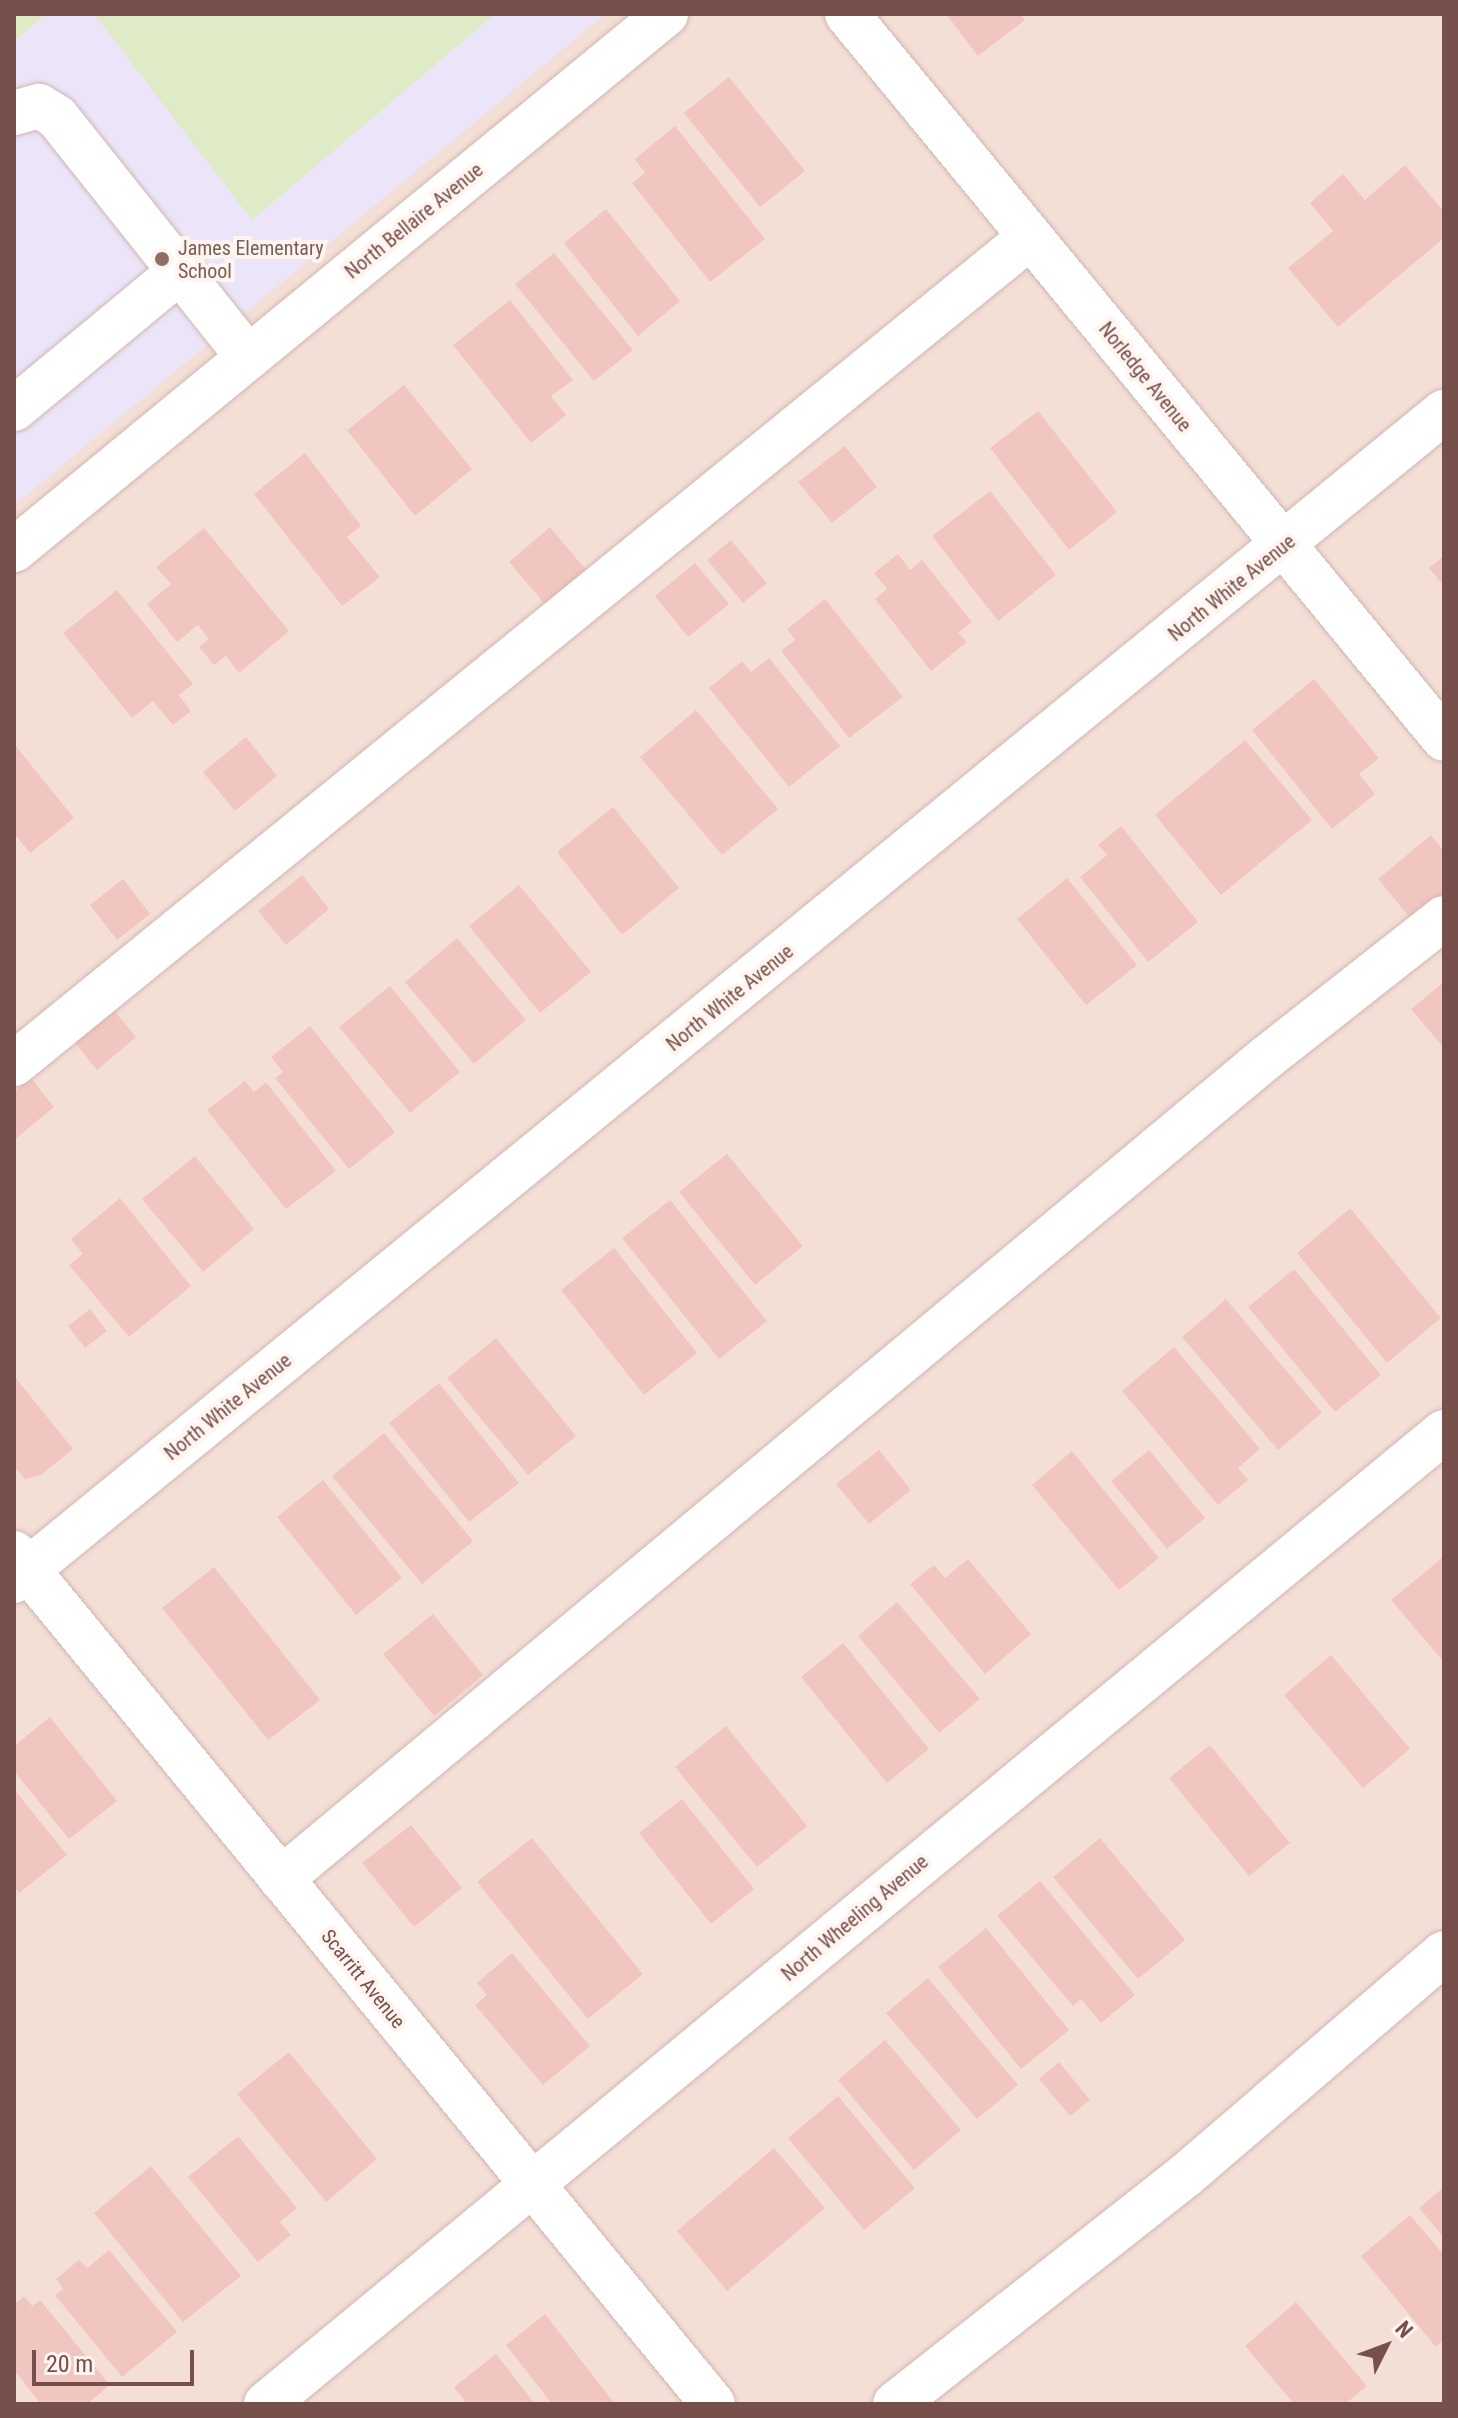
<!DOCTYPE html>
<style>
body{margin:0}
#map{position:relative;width:1458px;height:2418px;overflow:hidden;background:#fcefe9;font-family:"Roboto Condensed",sans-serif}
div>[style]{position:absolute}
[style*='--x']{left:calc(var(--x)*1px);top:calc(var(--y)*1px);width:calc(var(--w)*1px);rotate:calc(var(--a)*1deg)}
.residential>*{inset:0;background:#f4dfd7}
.education>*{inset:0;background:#ece5f9}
.green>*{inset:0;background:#dfebc6}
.building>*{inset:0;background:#f2c6c0}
.roads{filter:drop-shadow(0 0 2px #d1b7b0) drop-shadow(0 0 2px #d1b7b0)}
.minor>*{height:44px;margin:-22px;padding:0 22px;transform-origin:22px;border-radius:22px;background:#fff}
.dots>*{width:22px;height:22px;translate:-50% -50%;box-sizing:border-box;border:4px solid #fff4ef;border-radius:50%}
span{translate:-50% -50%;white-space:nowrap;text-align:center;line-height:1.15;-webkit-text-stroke:8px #fff4ef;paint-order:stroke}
.street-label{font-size:20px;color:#77504c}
.education-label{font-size:20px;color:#785e54}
.left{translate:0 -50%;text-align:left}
.frame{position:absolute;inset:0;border:16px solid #77504c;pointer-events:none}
.north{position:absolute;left:1346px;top:2306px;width:80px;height:80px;-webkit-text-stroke:6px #fff4ef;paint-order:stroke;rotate:48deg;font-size:22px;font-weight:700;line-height:32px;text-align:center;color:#77504c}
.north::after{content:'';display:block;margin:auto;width:28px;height:36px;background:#77504c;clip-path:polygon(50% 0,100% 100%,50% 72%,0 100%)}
.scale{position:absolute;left:32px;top:2350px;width:162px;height:36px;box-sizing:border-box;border:4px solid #77504c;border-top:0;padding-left:10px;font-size:24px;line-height:28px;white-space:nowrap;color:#77504c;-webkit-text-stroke:6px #fff4ef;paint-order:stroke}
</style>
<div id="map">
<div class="residential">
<div style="clip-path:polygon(14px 14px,1444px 14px,1444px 2404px,14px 2404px)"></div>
</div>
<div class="education">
<div style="clip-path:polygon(14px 14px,605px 14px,14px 505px)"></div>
</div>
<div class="green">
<div style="clip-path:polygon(14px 14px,46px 14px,14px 41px)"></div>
<div style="clip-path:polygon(94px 14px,495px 14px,252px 220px)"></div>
</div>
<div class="building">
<div style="clip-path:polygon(946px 14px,1020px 14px,1025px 20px,978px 56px)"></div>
<div style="clip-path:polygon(729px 77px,805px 171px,760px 207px,684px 113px)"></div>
<div style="clip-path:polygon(675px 126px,765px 239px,710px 282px,632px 183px,645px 173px,635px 159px)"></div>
<div style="clip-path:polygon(1405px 165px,1444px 212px,1444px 238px,1338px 327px,1288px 268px,1333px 231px,1310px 203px,1343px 174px,1365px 200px)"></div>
<div style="clip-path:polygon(606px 209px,680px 301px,638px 336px,564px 243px)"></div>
<div style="clip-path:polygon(554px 253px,633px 350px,594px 381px,515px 284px)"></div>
<div style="clip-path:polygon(510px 300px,573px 380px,551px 396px,566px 415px,531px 443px,453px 345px)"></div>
<div style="clip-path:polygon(404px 385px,472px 469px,415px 516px,347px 430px)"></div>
<div style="clip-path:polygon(1038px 411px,1117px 512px,1069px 550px,990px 448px)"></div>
<div style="clip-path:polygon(845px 446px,877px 487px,832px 523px,798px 482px)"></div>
<div style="clip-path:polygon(305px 453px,361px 526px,347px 537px,380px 577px,342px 606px,254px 494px)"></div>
<div style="clip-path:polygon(990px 491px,1056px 575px,998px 621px,932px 536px)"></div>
<div style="clip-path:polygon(550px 527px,586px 570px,545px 604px,509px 562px)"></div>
<div style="clip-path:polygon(204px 528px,289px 631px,239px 673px,226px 656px,214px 665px,199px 647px,209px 639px,198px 625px,177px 642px,147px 604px,171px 584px,156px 567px)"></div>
<div style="clip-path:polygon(731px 540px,767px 583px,743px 603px,707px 560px)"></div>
<div style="clip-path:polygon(898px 554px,910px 570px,922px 560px,972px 622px,958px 633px,967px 642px,931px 671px,875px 599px,887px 589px,874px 573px)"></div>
<div style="clip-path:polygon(1444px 556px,1444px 586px,1429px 568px)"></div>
<div style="clip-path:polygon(695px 563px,729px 604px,688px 637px,655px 596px)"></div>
<div style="clip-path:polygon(117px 590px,193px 684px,179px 695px,191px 711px,173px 725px,153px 701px,132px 718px,63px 633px)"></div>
<div style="clip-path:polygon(825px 599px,903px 697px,849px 738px,781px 651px,795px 640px,787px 629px)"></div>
<div style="clip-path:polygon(769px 658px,840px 746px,789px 787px,709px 688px,742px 661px,751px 672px)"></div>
<div style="clip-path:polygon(1314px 679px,1379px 758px,1359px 774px,1375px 794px,1332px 829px,1252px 730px)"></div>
<div style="clip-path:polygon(696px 710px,778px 809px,722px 855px,640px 757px)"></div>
<div style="clip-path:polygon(246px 737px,277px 776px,235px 811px,203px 772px)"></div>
<div style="clip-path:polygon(1245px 740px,1312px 820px,1221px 895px,1155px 815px)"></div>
<div style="clip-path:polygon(14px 744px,74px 818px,30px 853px,14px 833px)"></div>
<div style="clip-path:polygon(613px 807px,679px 888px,622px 935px,557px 852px)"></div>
<div style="clip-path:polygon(1121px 826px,1198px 922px,1148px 962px,1080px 877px,1107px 855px,1098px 845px)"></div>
<div style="clip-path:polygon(1431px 835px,1444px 852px,1444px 893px,1411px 919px,1378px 879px)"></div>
<div style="clip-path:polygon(302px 875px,329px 909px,286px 945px,258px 911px)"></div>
<div style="clip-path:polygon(1067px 878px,1137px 965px,1086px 1005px,1017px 919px)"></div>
<div style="clip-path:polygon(123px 879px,150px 914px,117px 940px,90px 905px)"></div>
<div style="clip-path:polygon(519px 885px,591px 972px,540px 1013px,469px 926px)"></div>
<div style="clip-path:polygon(457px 938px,526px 1020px,474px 1064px,405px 982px)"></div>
<div style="clip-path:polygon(1444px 982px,1444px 1048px,1411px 1009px)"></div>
<div style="clip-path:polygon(390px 986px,460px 1072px,410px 1113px,339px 1027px)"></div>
<div style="clip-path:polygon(114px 1010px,136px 1037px,97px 1070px,75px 1043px)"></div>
<div style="clip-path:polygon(310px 1026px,395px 1132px,349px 1169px,275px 1078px,283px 1072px,271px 1057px)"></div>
<div style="clip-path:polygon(31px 1078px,54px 1107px,14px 1140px,14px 1092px)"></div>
<div style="clip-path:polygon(245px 1081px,254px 1092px,266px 1082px,336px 1171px,286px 1209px,207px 1110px)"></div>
<div style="clip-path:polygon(727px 1154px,803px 1246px,755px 1285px,679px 1192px)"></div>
<div style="clip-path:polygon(195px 1156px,254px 1229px,203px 1272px,142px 1199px)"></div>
<div style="clip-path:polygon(120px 1198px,191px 1286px,129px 1337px,69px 1265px,83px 1254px,71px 1239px)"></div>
<div style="clip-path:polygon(670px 1200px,767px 1321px,719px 1359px,622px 1238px)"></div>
<div style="clip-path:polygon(1350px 1208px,1441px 1318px,1387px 1363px,1297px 1253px)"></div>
<div style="clip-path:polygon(614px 1248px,697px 1353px,644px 1395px,561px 1290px)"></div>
<div style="clip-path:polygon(1294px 1269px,1381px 1375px,1335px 1412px,1248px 1307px)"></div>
<div style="clip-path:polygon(1226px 1299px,1322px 1413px,1278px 1450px,1182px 1337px)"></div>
<div style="clip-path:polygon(90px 1309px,107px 1331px,85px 1348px,68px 1326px)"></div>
<div style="clip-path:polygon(496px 1338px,576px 1436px,528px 1475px,447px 1378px)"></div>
<div style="clip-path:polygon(1174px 1347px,1260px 1449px,1238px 1468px,1248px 1480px,1218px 1505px,1122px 1391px)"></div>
<div style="clip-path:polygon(14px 1376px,73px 1449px,41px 1475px,25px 1479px,14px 1466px)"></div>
<div style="clip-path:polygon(439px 1383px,519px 1483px,469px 1522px,389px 1423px)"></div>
<div style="clip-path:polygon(384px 1433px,473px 1541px,422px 1584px,332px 1476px)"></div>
<div style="clip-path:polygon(879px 1450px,911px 1490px,869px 1524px,836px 1484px)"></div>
<div style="clip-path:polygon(1149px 1450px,1205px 1518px,1167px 1549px,1111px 1481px)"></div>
<div style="clip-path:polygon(1072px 1451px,1159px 1558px,1119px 1590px,1032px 1485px)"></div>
<div style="clip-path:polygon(323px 1480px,402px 1578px,356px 1615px,277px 1517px)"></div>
<div style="clip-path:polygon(1442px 1558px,1444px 1560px,1444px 1662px,1391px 1600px)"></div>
<div style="clip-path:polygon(968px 1559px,1031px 1634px,985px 1674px,910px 1584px,934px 1565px,945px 1578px)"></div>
<div style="clip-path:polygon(214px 1567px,320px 1700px,268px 1740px,162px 1608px)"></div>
<div style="clip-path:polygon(897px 1602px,980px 1699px,939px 1733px,858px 1636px)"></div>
<div style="clip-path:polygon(433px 1614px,483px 1675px,434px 1716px,383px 1654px)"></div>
<div style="clip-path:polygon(843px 1643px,929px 1749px,887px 1783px,801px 1677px)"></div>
<div style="clip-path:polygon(1331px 1655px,1410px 1749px,1363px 1788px,1284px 1695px)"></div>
<div style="clip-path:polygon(50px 1717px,117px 1801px,69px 1839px,14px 1771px,14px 1746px)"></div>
<div style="clip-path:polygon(726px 1726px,807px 1826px,757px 1867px,675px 1767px)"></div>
<div style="clip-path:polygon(1210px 1745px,1290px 1843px,1249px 1876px,1169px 1778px)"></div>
<div style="clip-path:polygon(14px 1789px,67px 1855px,19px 1893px,14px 1887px)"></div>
<div style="clip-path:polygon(682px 1799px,754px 1889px,711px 1924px,639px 1833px)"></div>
<div style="clip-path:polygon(411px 1825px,462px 1888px,414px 1927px,362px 1863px)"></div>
<div style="clip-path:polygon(532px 1838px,643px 1974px,588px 2019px,477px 1882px)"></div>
<div style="clip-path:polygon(1100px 1838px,1185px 1940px,1138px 1979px,1053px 1877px)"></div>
<div style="clip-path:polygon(1040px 1881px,1135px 1995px,1101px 2023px,1081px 1999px,1073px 2006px,997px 1916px)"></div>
<div style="clip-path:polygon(986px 1928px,1069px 2030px,1021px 2069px,938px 1967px)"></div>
<div style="clip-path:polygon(512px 1953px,590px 2046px,543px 2085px,475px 2005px,487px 1995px,477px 1983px)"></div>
<div style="clip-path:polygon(928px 1978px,1018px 2085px,977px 2119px,886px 2013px)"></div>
<div style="clip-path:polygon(885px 2040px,961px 2130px,914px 2170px,838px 2080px)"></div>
<div style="clip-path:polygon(289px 2052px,377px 2159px,326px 2202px,237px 2094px)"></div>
<div style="clip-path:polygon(1059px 2062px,1090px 2100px,1070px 2116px,1039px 2079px)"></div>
<div style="clip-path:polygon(838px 2096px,915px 2188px,864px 2230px,788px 2138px)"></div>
<div style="clip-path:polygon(238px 2136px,297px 2208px,280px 2222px,291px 2235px,258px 2262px,188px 2177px)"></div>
<div style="clip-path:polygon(774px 2148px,825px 2208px,727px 2291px,677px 2231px)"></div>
<div style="clip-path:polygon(151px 2166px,241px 2276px,183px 2322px,94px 2213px)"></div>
<div style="clip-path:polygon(1444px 2187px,1444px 2238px,1419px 2208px)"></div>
<div style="clip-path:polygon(1410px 2215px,1444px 2255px,1444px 2340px,1436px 2347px,1361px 2256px)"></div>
<div style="clip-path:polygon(109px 2250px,177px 2332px,122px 2377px,55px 2295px,63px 2289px,56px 2279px,79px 2260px,87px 2268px)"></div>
<div style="clip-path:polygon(24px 2296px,32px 2306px,40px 2300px,110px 2385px,87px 2404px,41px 2404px,14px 2370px,14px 2305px)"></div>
<div style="clip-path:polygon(1296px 2302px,1367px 2386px,1345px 2404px,1294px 2404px,1245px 2346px)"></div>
<div style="clip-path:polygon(545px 2314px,615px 2404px,552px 2404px,506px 2345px)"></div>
<div style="clip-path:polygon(496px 2354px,535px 2404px,467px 2404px,454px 2387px)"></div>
</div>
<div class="roads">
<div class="minor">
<div style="--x:847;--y:14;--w:939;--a:50.53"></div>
<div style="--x:14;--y:113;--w:26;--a:-16"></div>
<div style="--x:39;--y:106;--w:21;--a:31"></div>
<div style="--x:57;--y:117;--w:307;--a:51.5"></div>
<div style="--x:14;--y:409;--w:214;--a:-39.7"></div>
<div style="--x:14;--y:550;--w:844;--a:-39.42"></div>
<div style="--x:14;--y:1064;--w:1310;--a:-39.14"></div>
<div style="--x:14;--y:1553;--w:1101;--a:50.6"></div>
<div style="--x:14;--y:1581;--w:1847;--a:-39.27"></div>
<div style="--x:281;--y:1879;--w:1282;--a:-39.81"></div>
<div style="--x:1266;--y:1058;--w:226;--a:-38.2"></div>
<div style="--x:266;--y:2404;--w:1527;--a:-39.53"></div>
<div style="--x:895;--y:2404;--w:370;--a:-38.2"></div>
<div style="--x:1186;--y:2175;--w:340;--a:-40.7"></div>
</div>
</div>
<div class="dots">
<div style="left:162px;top:259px;background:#8d6e63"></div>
</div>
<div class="street-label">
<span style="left:414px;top:221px;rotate:-39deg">North Bellaire Avenue</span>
<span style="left:1145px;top:377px;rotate:51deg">Norledge Avenue</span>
<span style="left:1232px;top:588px;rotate:-39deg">North White Avenue</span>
<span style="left:730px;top:998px;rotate:-39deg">North White Avenue</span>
<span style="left:228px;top:1407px;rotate:-39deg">North White Avenue</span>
<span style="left:855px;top:1918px;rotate:-40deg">North Wheeling Avenue</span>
<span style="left:363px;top:1979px;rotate:51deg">Scarritt Avenue</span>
</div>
<div class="education-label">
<span class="left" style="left:178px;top:260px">James Elementary<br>School</span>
</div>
<div class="frame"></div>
<div class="north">N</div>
<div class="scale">20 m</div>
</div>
